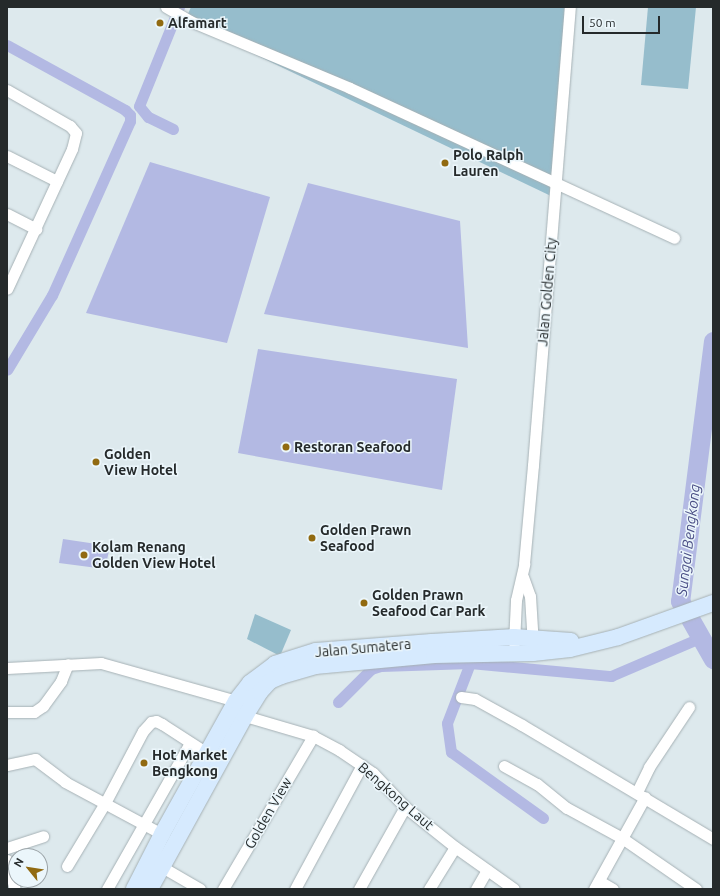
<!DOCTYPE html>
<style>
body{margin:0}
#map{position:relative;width:720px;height:896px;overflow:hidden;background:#dde9ed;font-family:Ubuntu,sans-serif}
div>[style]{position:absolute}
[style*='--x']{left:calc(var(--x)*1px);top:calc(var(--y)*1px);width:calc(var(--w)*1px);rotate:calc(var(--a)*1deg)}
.green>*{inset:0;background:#96bdcc}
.water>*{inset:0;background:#b3b9e3}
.canal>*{height:11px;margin:-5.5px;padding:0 5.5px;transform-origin:5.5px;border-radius:5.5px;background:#b3b9e3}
.river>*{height:19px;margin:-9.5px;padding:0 9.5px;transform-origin:9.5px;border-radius:9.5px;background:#b3b9e3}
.roads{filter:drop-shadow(0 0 1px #a6b1b5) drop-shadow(0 0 1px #a6b1b5)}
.street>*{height:11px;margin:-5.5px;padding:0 5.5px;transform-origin:5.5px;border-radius:5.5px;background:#fff}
.secondary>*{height:16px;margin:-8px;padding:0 8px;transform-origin:8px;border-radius:8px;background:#d6eafe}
.dots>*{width:11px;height:11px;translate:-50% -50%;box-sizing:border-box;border:2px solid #ebf6fb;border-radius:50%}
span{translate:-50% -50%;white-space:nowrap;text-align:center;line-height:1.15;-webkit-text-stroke:3px #ebf6fb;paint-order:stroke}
.poi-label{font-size:14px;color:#252a2b;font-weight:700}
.left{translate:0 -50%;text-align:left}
.street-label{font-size:14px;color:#252a2b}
.water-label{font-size:15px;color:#4c5087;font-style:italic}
.frame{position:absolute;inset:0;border:8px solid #252a2b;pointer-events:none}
.north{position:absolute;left:8px;top:848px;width:40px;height:40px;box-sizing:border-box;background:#ebf6fb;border:1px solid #9ca4a8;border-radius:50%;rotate:300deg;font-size:11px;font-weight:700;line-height:16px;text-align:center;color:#252a2b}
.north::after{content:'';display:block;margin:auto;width:14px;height:18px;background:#916a11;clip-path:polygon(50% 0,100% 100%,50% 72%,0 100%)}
.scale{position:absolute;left:582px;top:16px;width:78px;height:18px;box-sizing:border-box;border:2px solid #252a2b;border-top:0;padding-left:5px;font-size:12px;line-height:14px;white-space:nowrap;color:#252a2b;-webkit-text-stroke:3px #ebf6fb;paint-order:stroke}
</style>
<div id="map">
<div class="green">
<div style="clip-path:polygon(191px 7px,567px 7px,551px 196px,185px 21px)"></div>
<div style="clip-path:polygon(648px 7px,696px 7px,688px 89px,641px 85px)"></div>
<div style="clip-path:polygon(255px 614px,291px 630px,280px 656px,247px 639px)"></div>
</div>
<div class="water">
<div style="clip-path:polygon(150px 162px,270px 197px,227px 343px,86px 313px)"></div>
<div style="clip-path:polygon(308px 183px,460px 221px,468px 348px,264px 314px)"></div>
<div style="clip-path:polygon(258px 349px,457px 379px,442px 490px,238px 453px)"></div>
<div style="clip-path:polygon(63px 539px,110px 546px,105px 569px,59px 563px)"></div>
</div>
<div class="canal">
<div style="--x:7;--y:45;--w:135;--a:28.8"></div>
<div style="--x:125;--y:110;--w:7;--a:45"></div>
<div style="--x:130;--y:115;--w:6;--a:90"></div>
<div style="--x:130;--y:121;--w:191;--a:114.1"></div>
<div style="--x:52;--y:295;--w:87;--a:121"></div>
<div style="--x:173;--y:129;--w:28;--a:-154"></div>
<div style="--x:148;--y:117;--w:14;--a:-129"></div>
<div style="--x:139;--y:106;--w:107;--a:-68"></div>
<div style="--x:338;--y:702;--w:47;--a:-45"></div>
<div style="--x:371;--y:669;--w:10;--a:-17"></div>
<div style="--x:381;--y:666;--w:89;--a:-1.9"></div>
<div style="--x:543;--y:818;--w:113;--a:-144.3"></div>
<div style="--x:451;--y:752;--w:29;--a:-98"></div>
<div style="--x:447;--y:723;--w:64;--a:-69"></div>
<div style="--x:470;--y:663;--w:142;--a:5.3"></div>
<div style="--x:611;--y:676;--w:99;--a:-23.2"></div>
</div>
<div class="river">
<div style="--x:713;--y:341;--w:262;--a:97.2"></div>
<div style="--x:680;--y:601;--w:67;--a:60.4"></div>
</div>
<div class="roads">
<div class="street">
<div style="--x:166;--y:7;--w:28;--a:30"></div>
<div style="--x:190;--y:21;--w:173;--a:22.7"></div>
<div style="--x:350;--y:88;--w:357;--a:24.8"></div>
<div style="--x:7;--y:90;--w:73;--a:29.7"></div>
<div style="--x:70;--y:126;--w:9;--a:49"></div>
<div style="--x:76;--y:133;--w:16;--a:104"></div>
<div style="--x:72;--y:149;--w:154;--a:114.9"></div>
<div style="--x:7;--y:156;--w:56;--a:26.6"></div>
<div style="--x:7;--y:214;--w:33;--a:27"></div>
<div style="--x:523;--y:577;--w:20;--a:70"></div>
<div style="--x:530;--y:596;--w:49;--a:86.5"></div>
<div style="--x:514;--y:643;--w:43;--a:-87.3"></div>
<div style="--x:516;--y:600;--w:37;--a:-77"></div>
<div style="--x:524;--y:564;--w:99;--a:-84.8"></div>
<div style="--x:533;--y:465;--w:459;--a:-85.4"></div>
<div style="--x:7;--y:668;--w:94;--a:-3"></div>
<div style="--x:101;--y:663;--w:140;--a:15.7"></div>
<div style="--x:461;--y:697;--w:14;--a:8"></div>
<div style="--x:475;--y:699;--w:54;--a:29"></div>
<div style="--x:522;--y:725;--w:222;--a:30.8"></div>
<div style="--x:7;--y:712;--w:27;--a:0"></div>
<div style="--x:34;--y:712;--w:11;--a:-34"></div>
<div style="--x:43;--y:706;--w:31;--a:-54"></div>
<div style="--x:61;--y:681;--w:18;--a:-68"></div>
<div style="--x:245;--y:716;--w:71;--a:16.4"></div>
<div style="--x:313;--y:736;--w:30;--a:28"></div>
<div style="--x:339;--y:750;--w:41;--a:34.1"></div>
<div style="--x:373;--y:773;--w:47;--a:46.7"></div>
<div style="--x:405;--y:807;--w:64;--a:38.7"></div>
<div style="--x:455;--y:847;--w:72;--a:35.4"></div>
<div style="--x:7;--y:765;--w:29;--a:-12"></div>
<div style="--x:35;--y:759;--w:38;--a:37"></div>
<div style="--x:65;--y:782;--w:110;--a:28.2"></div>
<div style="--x:504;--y:766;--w:38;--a:29"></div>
<div style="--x:537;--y:784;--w:38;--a:39"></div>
<div style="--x:567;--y:808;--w:63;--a:28.6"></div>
<div style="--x:622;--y:838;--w:90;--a:34.6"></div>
<div style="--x:637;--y:792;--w:28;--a:-64"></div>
<div style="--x:649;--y:767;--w:72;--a:-56.3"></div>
<div style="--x:7;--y:848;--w:38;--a:-18"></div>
<div style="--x:7;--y:860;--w:30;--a:75"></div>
<div style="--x:67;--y:866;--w:74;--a:-58.9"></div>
<div style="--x:105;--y:803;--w:81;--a:-62.2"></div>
<div style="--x:143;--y:731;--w:12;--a:-48"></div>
<div style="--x:151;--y:722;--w:5;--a:-11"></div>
<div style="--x:156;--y:721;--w:7;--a:27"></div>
<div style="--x:162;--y:724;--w:54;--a:32.8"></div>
<div style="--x:162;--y:867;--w:44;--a:30.1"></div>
<div style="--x:599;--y:881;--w:16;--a:30"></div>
<div style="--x:107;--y:889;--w:168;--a:-60.4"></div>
<div style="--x:223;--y:889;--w:178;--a:-59.5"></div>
<div style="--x:295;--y:889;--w:141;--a:-61.6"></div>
<div style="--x:359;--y:889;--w:94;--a:-60.7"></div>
<div style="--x:429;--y:889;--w:49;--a:-58.2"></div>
<div style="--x:476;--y:889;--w:22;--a:-60"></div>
<div style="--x:594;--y:889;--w:105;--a:-61"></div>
</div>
<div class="secondary">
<div style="--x:134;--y:889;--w:62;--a:-63"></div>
<div style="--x:162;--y:834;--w:152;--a:-60.9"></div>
<div style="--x:236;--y:701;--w:23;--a:-52"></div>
<div style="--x:250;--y:683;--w:31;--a:-37"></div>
<div style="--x:275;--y:664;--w:43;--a:-17.6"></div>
<div style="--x:316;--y:651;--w:116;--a:-4.4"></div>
<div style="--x:432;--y:642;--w:82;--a:-3.5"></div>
<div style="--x:514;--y:637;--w:57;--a:4"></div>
<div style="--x:150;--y:889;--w:197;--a:-61.2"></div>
<div style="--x:245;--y:716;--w:28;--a:-58"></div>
<div style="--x:260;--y:692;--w:15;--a:-48"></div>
<div style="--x:270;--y:681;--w:12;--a:-24"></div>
<div style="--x:281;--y:676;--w:35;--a:-16"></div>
<div style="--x:315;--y:666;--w:120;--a:-5.3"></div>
<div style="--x:434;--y:655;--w:99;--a:-1.2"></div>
<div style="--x:533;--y:653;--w:37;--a:-6"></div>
<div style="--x:570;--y:649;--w:49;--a:-14"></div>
<div style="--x:618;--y:637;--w:101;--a:-19.7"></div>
</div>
</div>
<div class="dots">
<div style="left:160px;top:23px;background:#916a11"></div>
<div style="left:445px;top:163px;background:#916a11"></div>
<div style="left:286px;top:447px;background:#916a11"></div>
<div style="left:96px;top:462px;background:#916a11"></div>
<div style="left:312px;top:538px;background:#916a11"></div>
<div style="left:84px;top:555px;background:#916a11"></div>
<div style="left:364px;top:603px;background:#916a11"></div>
<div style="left:144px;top:763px;background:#916a11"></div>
</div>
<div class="poi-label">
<span class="left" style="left:168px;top:23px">Alfamart</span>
<span class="left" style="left:453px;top:163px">Polo Ralph<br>Lauren</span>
<span class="left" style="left:294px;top:447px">Restoran Seafood</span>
<span class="left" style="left:104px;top:462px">Golden<br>View Hotel</span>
<span class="left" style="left:320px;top:538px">Golden Prawn<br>Seafood</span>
<span class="left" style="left:92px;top:555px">Kolam Renang<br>Golden View Hotel</span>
<span class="left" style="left:372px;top:603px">Golden Prawn<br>Seafood Car Park</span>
<span class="left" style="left:152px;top:763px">Hot Market<br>Bengkong</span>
</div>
<div class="street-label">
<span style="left:547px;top:292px;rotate:-85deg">Jalan Golden City</span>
<span style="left:363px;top:648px;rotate:-5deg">Jalan Sumatera</span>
<span style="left:396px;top:796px;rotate:41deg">Bengkong Laut</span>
<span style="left:268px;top:813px;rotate:-60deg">Golden View</span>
</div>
<div class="water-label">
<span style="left:688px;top:540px;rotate:-83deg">Sungai Bengkong</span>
</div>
<div class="frame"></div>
<div class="north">N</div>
<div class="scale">50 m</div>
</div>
